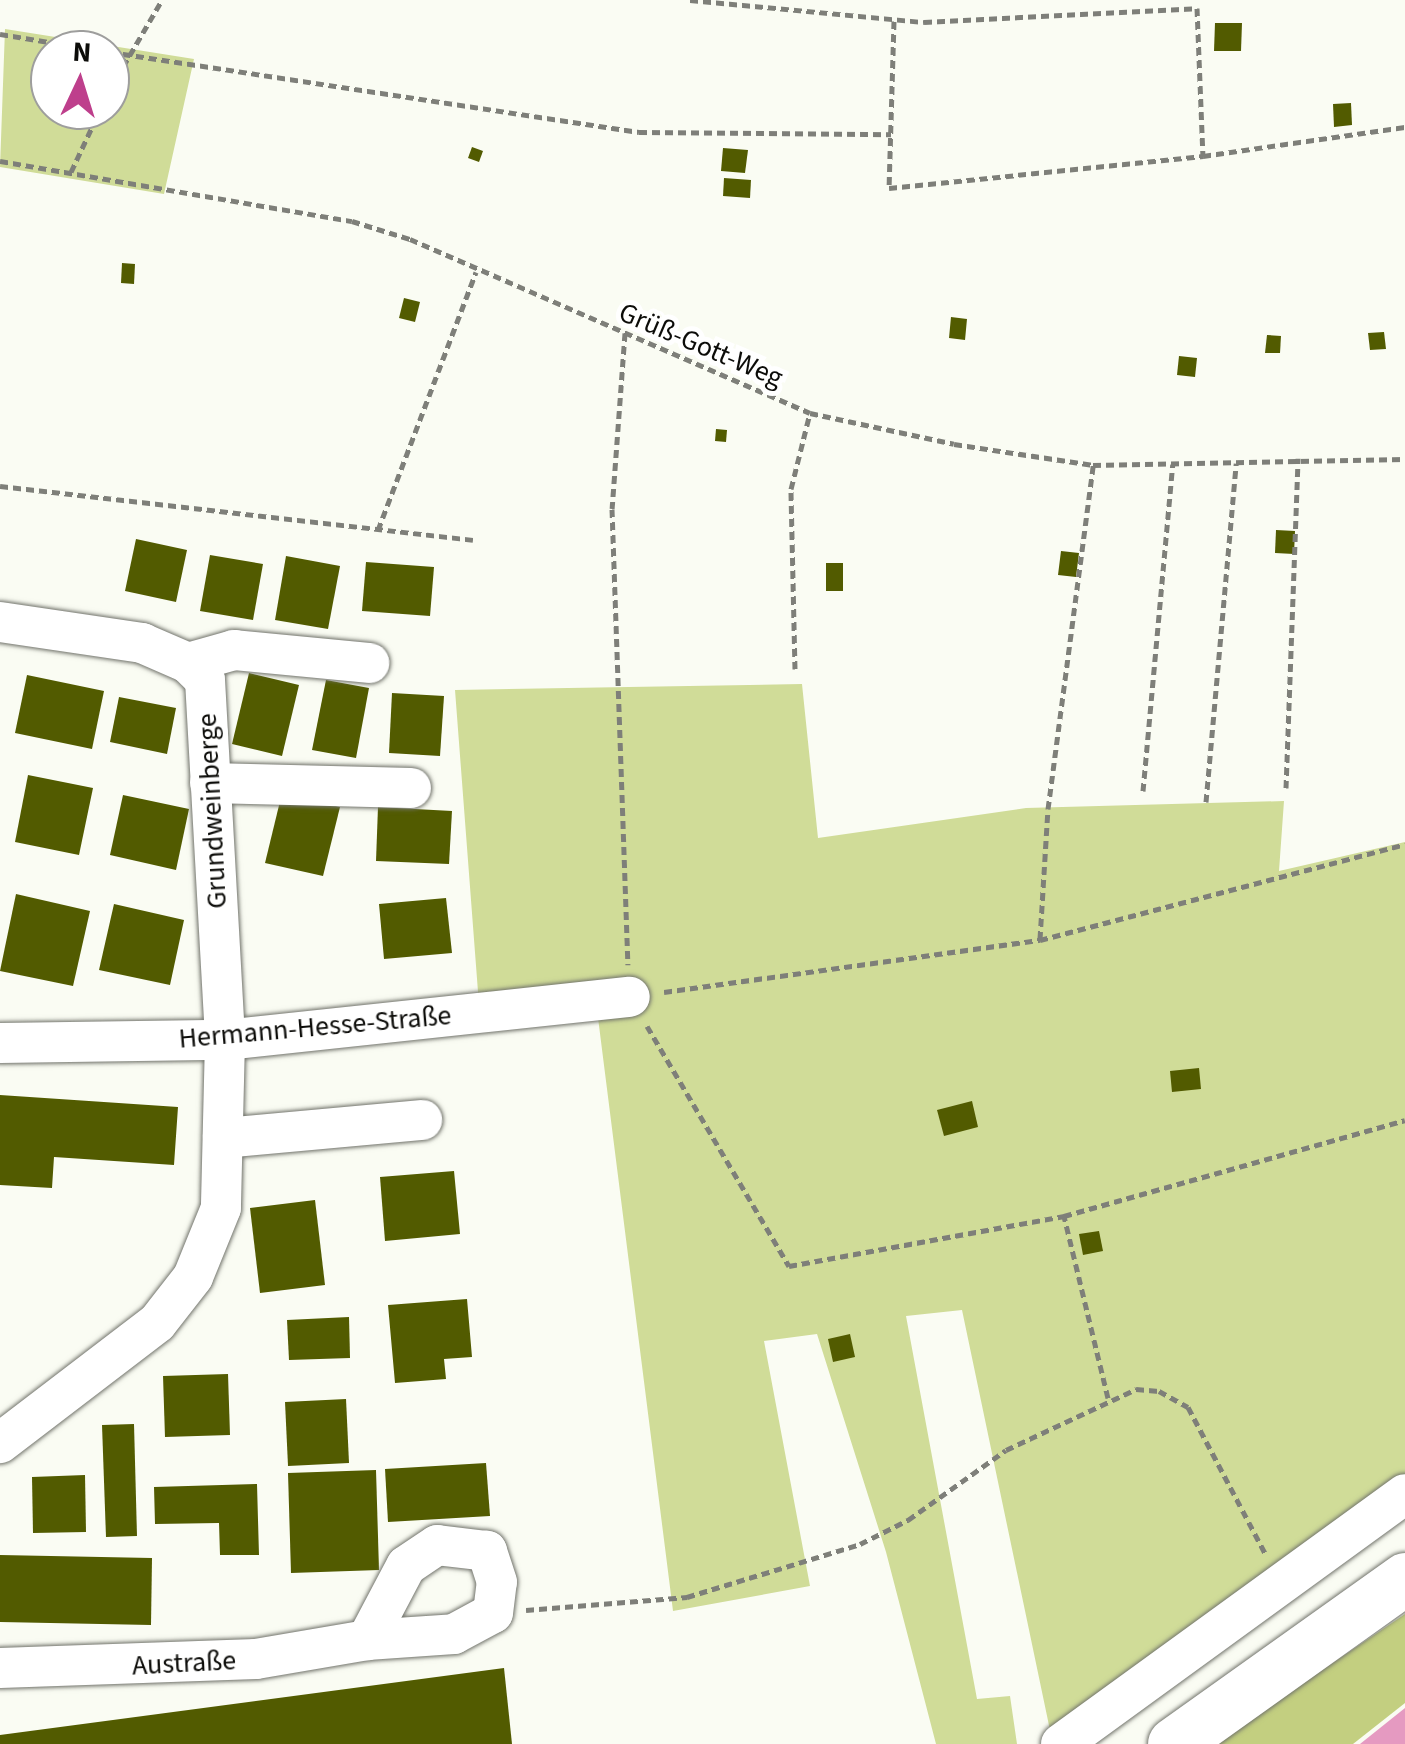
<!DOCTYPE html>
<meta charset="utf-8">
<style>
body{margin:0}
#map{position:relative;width:1405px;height:1744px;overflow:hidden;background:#fafcf3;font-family:"Source Sans 3",sans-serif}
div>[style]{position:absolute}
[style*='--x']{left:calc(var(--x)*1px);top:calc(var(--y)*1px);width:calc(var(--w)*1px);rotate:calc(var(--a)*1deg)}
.green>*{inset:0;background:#d0dc98}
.forest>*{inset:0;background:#c3cf80}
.water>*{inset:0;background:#e59ac1}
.building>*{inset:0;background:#525b00}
.path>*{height:5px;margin-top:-2.5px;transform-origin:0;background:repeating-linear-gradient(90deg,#7e7f79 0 8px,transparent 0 13px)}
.roads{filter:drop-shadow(0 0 2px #72746c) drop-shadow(0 0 2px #72746c)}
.minor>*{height:40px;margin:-20px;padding:0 20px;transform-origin:20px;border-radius:20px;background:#fff}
.major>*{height:52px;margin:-26px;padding:0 26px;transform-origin:26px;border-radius:26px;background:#fff}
span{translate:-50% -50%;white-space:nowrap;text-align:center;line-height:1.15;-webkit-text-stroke:10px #fff;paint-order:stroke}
.street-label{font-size:28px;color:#0c0c09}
.north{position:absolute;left:30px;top:30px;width:100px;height:100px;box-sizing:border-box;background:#fff;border:2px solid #9e9e9d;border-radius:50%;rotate:4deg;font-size:28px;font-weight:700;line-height:40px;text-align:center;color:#0c0c09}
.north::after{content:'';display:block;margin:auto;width:35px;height:45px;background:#be3f8c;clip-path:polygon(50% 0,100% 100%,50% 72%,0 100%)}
</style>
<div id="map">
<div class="green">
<div style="clip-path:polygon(evenodd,5px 29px,194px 59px,164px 194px,0 167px,5px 29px,50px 50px,110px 50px,110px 110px,50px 110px,50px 50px)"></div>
<div style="clip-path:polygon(802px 684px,818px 838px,1026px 808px,1284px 801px,1279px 871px,1405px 842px,1405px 1484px,1051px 1735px,962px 1310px,906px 1316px,977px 1699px,1010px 1696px,1017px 1744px,936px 1744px,886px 1552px,817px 1334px,764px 1341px,810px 1586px,673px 1611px,595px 994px,479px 1005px,455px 690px)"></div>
</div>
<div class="forest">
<div style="clip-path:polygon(1405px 1614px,1405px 1703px,1353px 1744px,1213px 1744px)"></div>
</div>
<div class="water">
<div style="clip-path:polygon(1405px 1708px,1405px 1744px,1360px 1744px)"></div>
</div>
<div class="building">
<div style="clip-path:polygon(1215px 23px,1242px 23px,1241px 51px,1214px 51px)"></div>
<div style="clip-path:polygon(1351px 103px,1352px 125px,1334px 127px,1333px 104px)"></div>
<div style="clip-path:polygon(472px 147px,483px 151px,479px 162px,468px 158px)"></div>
<div style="clip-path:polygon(723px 148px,748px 150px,745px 173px,721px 171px)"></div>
<div style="clip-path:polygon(724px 178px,751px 180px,750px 198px,723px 196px)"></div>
<div style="clip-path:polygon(122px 263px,135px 264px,134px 284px,121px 283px)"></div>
<div style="clip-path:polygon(404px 298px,420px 302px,415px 322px,399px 318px)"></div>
<div style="clip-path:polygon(951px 317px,967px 319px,965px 340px,949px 338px)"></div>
<div style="clip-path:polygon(1384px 332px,1386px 349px,1370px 350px,1368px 333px)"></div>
<div style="clip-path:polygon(1267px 335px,1281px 336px,1280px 353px,1265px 353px)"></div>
<div style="clip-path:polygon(1179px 356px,1197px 358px,1195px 377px,1177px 375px)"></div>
<div style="clip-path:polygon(716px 429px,727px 430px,726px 442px,715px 441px)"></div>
<div style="clip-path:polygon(1276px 530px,1295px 531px,1294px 554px,1275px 553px)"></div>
<div style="clip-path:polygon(136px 539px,187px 550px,176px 602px,125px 591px)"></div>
<div style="clip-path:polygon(1061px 551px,1079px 553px,1076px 577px,1058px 575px)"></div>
<div style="clip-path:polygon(210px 555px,263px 564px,253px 620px,200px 611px)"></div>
<div style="clip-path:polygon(286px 556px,340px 566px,328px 629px,275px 620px)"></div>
<div style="clip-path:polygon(366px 562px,434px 567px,430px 616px,362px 611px)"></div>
<div style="clip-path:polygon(826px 563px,843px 563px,843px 591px,826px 591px)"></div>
<div style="clip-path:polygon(249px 673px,299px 685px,282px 756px,232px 744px)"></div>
<div style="clip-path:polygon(27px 675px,104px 691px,92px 749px,15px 733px)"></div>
<div style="clip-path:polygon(326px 680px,369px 688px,356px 758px,312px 750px)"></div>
<div style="clip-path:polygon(392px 693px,444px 696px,440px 756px,389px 753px)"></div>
<div style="clip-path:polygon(119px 697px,176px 708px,167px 754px,110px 742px)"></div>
<div style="clip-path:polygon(28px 775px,93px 788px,79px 855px,15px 842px)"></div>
<div style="clip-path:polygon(282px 793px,340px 807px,323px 876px,265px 863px)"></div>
<div style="clip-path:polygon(123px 795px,189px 809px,176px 870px,110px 855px)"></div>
<div style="clip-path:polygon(378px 807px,452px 811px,449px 864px,376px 861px)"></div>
<div style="clip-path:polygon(16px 894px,90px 911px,73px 986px,0 971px)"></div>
<div style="clip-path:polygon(446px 898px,452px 953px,384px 959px,379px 904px)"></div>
<div style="clip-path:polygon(114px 904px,184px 920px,170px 985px,99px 970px)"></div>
<div style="clip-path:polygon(1199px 1068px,1201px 1089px,1172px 1092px,1170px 1071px)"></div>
<div style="clip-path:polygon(0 1095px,178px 1107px,174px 1165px,54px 1157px,52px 1188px,0 1185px)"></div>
<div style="clip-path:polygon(972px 1101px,978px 1127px,944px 1136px,937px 1110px)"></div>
<div style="clip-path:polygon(454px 1171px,460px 1234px,385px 1241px,380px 1177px)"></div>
<div style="clip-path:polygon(315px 1200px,325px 1285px,260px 1293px,250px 1208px)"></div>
<div style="clip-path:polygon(1099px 1231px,1103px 1251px,1083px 1255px,1079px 1234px)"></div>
<div style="clip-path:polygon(467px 1299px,472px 1357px,444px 1359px,446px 1379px,395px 1383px,388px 1305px)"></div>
<div style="clip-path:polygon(349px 1317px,350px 1358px,289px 1360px,287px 1320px)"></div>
<div style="clip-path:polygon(850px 1334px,855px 1357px,833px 1362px,828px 1339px)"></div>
<div style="clip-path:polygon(228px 1374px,230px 1435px,165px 1437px,163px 1376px)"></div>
<div style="clip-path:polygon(346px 1399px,349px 1463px,288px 1466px,285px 1402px)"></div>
<div style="clip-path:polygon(134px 1424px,137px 1536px,106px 1537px,102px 1425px)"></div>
<div style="clip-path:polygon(486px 1463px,490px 1516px,388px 1522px,385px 1469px)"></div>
<div style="clip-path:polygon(376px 1470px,379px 1570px,291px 1573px,288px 1473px)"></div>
<div style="clip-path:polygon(85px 1475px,86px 1532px,33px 1533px,32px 1477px)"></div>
<div style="clip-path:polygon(257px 1484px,259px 1555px,220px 1555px,219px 1523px,155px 1524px,154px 1487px)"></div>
<div style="clip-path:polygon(0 1555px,152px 1558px,151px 1625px,0 1622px)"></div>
<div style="clip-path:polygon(504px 1668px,512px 1744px,0 1744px,0 1735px)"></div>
</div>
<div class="path">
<div style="--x:690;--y:0;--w:235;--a:5.4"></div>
<div style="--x:924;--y:22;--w:273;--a:-2.9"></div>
<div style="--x:1197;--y:8;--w:148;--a:87.7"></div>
<div style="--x:1203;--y:156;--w:204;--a:-8.2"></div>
<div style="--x:894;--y:21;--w:167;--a:91.7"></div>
<div style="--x:889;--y:188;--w:316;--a:-5.8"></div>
<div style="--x:0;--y:34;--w:99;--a:9.3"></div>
<div style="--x:110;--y:52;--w:535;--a:8.6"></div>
<div style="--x:639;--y:132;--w:252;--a:0.5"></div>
<div style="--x:110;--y:89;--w:103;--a:-59.7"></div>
<div style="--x:0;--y:161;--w:357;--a:9.7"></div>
<div style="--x:352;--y:221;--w:61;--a:17.2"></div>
<div style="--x:410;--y:239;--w:436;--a:23.5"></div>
<div style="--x:810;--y:413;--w:147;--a:12.1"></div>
<div style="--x:954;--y:444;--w:141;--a:8.6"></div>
<div style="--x:1093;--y:465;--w:312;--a:-1.1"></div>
<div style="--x:71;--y:172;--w:68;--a:-64.9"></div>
<div style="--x:625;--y:333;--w:176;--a:94.2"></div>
<div style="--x:612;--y:509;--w:456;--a:88"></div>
<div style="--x:0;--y:486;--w:476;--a:6.5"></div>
<div style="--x:378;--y:530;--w:276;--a:-69.2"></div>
<div style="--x:795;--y:669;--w:180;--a:-91.3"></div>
<div style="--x:791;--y:489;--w:78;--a:-76"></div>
<div style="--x:1286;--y:788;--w:330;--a:-87.9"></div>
<div style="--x:1143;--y:791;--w:328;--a:-84.8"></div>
<div style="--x:1206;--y:802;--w:340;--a:-84.9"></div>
<div style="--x:1040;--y:939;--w:130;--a:-86.5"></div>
<div style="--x:1048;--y:809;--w:347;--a:-82.5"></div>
<div style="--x:664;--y:992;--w:380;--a:-7.9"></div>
<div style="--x:1040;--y:940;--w:377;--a:-14.7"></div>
<div style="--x:647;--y:1026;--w:279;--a:59.4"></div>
<div style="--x:789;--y:1266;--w:280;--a:-10.3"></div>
<div style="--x:1108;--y:1398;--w:187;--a:-103.6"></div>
<div style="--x:1064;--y:1216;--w:354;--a:-15.7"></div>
<div style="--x:526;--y:1610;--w:162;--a:-4.6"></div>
<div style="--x:687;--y:1597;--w:181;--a:-17"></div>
<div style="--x:860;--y:1544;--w:54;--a:-26.6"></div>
<div style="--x:908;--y:1520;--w:120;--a:-35.5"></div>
<div style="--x:1006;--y:1450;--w:144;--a:-25.1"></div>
<div style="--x:1136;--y:1389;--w:23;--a:5"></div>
<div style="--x:1159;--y:1391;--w:33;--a:29"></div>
<div style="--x:1188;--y:1407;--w:167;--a:62.2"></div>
</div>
<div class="roads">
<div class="minor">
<div style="--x:0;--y:622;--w:144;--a:8.4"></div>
<div style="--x:142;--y:643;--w:50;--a:23.5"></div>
<div style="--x:188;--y:663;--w:24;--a:45"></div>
<div style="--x:205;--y:680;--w:361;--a:86.8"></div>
<div style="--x:225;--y:1040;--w:168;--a:91.4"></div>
<div style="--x:221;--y:1208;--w:74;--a:112.1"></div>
<div style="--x:193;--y:1277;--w:58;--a:128"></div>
<div style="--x:157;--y:1323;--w:198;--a:142.6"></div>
<div style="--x:188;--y:663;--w:48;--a:-15.8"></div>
<div style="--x:234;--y:650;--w:136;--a:5.5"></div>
<div style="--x:210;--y:783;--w:201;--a:1.4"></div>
<div style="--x:0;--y:1043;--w:225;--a:-0.8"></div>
<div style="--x:225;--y:1040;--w:407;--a:-6.1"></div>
<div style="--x:223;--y:1138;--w:200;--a:-5.2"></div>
<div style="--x:0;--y:1668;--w:256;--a:-2"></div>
<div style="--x:256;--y:1659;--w:113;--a:-9.7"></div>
<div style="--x:367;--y:1640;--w:87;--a:-3.9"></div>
<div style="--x:454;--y:1634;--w:44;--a:-28.3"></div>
<div style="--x:493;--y:1613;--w:31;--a:-83"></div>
<div style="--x:497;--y:1582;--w:33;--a:-108"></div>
<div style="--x:487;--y:1551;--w:50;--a:-173.2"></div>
<div style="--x:437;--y:1545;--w:37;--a:146"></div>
<div style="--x:406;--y:1566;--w:84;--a:117.8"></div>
<div style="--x:1061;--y:1744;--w:425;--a:-36"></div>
</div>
<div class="major">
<div style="--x:1174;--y:1744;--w:284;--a:-35.5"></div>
</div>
</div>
<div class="street-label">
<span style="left:701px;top:345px;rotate:23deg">Grüß-Gott-Weg</span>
<span style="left:212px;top:811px;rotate:-93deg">Grundweinberge</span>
<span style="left:315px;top:1027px;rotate:-5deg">Hermann-Hesse-Straße</span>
<span style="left:184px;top:1663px;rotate:-3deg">Austraße</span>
</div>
<div class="north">N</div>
</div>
